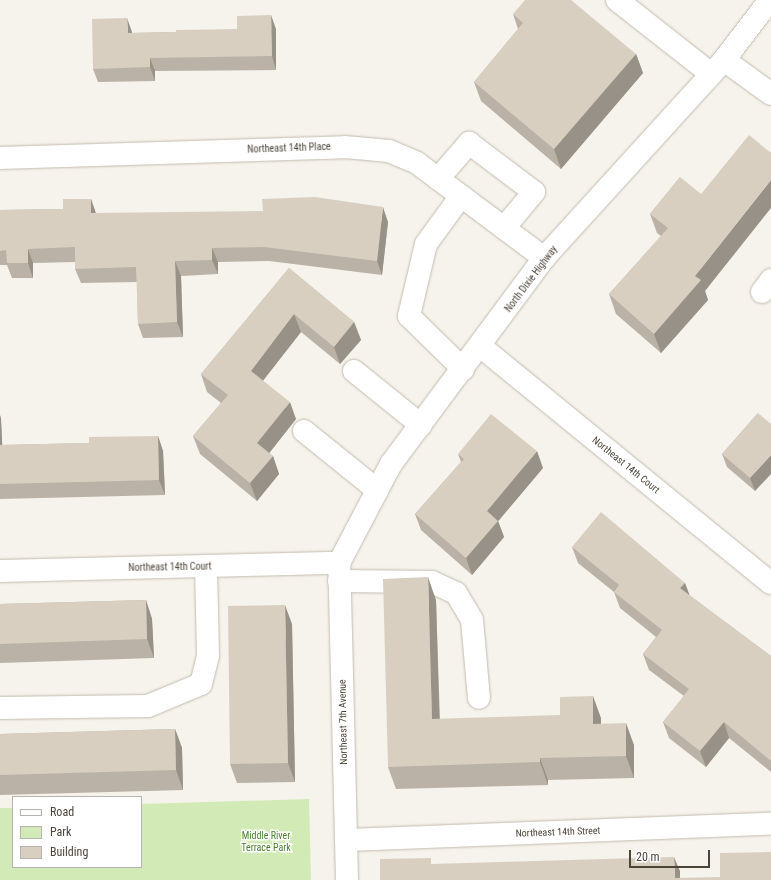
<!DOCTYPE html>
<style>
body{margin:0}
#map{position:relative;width:771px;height:880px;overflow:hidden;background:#f6f3ec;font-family:"Roboto Condensed",sans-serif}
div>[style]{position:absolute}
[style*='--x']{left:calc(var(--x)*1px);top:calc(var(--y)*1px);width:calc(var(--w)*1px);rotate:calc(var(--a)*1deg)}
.green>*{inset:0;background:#d2eab5}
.roads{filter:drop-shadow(0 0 1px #c2bbae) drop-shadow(0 0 1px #c2bbae)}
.minor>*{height:22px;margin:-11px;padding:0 11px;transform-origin:11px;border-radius:11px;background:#fff}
.wall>*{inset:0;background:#bab2a6}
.shaded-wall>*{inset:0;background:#979187}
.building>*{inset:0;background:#d8cfc1}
span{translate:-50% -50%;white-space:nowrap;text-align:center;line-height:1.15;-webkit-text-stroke:3px #fff;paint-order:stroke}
.street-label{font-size:10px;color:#4b4439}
.park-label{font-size:10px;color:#4a7f2a}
.legend{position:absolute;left:12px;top:796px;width:130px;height:72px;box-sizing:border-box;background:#fff;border:1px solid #b7b4b0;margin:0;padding:5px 7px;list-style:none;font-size:12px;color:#4b4439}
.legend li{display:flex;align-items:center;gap:8px;height:20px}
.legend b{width:20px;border:1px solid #b7b4b0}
.scale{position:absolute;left:629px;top:850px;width:81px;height:18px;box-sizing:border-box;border:2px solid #4b4439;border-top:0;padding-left:5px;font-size:12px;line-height:14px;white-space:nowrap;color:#4b4439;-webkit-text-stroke:3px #fff;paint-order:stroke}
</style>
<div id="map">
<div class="green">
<div style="clip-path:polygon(309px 799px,311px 880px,0 880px,0 808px,13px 808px,13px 867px,141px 867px,141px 804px)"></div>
</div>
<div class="roads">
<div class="minor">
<div style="--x:617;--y:0;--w:120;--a:38.2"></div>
<div style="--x:724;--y:60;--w:58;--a:35.9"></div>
<div style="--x:0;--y:158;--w:345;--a:-1.8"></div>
<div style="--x:345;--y:147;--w:44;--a:5.2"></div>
<div style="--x:389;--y:151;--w:30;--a:23"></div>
<div style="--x:417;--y:163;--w:159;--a:36.8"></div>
<div style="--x:438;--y:179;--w:48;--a:-49.3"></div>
<div style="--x:469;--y:143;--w:81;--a:37"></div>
<div style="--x:534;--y:192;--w:47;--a:129.8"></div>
<div style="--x:461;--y:196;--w:59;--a:126.1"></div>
<div style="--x:426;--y:244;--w:74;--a:103.3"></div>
<div style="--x:409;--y:316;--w:76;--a:44.5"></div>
<div style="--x:762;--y:292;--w:15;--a:-53"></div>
<div style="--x:480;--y:346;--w:375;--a:39.2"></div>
<div style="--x:354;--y:371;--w:86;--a:38.9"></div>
<div style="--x:304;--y:431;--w:94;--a:38.9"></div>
<div style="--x:0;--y:571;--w:339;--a:-1.4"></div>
<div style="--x:339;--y:581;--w:93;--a:0.6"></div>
<div style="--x:432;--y:582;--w:26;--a:25"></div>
<div style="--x:456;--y:593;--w:31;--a:59"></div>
<div style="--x:472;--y:620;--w:78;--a:84.9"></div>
<div style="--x:0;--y:708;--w:148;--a:-0.8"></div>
<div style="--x:148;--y:706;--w:57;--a:-22.5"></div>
<div style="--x:201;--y:684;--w:30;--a:-76"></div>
<div style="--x:208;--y:655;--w:89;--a:-91.3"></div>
<div style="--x:346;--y:840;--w:425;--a:-2.2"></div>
<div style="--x:347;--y:880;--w:317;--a:-91.4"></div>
<div style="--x:339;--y:563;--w:112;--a:-62.3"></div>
<div style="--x:391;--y:464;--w:257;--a:-53.4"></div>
<div style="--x:544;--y:258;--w:268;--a:-47.7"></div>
<div style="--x:724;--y:60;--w:76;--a:-52.5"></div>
</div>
</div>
<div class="wall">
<div style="clip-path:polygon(513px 14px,636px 54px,643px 73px,561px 169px,481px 101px,474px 82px,518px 29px)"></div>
<div style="clip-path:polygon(276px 29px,276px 70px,155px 71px,155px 81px,98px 82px,93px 69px,132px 32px,132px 33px,176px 32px)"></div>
<div style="clip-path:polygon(680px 177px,705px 291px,708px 300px,661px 353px,616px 314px,609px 294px,661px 236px,657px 233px,650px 214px)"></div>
<div style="clip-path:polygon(91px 199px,96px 213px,388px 222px,382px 275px,269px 261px,218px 262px,218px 274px,181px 276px,183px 337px,143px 338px,138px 324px,137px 282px,81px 283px,75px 269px,75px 262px,33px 263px,33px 278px,12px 278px,7px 265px,0 265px,0 210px,63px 209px)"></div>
<div style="clip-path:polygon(289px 268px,354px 322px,361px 340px,340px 364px,301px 332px,263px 381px,296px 419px,269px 453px,273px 456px,279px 474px,257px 501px,200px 454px,193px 436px,221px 403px,207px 392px,201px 374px)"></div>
<div style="clip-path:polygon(758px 413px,755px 491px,727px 467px,722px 454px)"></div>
<div style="clip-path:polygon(0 415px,1px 419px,2px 445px,89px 443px,158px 436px,163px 451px,165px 495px,0 499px)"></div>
<div style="clip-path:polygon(458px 454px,543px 468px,498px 521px,504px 537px,472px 575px,421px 530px,415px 514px,461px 462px)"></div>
<div style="clip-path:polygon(572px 547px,685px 583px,689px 595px,771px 656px,771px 772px,729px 738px,706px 767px,669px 738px,663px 722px,684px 696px,649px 670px,643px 654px,656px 637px,620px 608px,614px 592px,578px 563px)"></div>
<div style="clip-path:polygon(146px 600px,152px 619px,154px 658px,0 663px,0 604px)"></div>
<div style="clip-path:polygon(436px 600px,440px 719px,601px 718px,601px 724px,634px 745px,634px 778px,548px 780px,548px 785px,396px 789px,388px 767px)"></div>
<div style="clip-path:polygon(292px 624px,295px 782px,237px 783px,230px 764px)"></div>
<div style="clip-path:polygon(175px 729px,182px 748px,183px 790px,0 795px,0 734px)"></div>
</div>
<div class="shaded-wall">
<div style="clip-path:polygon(271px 15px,276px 29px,276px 70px,272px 56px)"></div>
<div style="clip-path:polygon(127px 18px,132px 32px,133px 47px,128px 33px)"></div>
<div style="clip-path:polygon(636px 54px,643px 73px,561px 169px,554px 149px)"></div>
<div style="clip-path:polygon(150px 58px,155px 71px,155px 81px,150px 67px)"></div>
<div style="clip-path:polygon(771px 180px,771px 208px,705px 291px,708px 300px,661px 353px,654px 334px,695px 276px)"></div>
<div style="clip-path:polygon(91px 199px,96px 214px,91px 213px)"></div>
<div style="clip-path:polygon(383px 207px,388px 222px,382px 275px,377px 261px)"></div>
<div style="clip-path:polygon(212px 248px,218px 262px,218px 274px,212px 260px)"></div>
<div style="clip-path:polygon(28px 249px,33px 263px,33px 278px,28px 263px)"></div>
<div style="clip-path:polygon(175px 261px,181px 276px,183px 337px,177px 322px)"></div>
<div style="clip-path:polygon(294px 314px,301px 332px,257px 388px,251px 371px)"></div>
<div style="clip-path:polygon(354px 322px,361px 340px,340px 364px,334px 347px)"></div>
<div style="clip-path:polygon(290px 402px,296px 419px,263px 461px,257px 443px)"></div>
<div style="clip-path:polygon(0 415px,1px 419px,3px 460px,0 453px)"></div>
<div style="clip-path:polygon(158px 436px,163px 451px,165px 495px,159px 480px)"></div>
<div style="clip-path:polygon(537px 451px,543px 468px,495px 525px,498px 521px,504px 537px,472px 575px,466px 558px,487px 511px)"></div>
<div style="clip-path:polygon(771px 455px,771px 474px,755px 491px,750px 478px)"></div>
<div style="clip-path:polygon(273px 456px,279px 474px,257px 501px,250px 483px)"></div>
<div style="clip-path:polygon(428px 577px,436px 600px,440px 741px,432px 719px)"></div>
<div style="clip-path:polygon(685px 583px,691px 599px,680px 588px)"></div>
<div style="clip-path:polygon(146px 600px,152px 619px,154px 658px,147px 639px)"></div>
<div style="clip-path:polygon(285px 605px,292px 624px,295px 782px,288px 763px)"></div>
<div style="clip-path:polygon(593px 696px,601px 718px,601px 746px,593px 724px)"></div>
<div style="clip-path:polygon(724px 722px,729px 738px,706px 767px,700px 751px)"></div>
<div style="clip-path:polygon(626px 723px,634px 745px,634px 778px,626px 756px)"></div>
<div style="clip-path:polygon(175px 729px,182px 748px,183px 790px,176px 770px)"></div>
<div style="clip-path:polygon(540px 758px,548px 780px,548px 785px,540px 762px)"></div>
<div style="clip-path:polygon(674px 857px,680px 871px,680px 880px,675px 878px)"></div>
</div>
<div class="building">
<div style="clip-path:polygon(525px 0,571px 0,636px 54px,554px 149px,474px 82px,523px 23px,513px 14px)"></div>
<div style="clip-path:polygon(271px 15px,272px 56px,150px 58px,150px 67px,93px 69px,92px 19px,127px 18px,128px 33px,176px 32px,176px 30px,237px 29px,237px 16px)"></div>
<div style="clip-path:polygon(749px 135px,771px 153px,771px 180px,695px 276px,701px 280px,654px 334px,609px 294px,668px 228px,650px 214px,680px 177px,701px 194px)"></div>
<div style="clip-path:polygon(315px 197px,383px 207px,377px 261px,264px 247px,212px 248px,212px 260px,175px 261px,177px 322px,138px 324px,136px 267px,75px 269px,75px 247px,28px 249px,28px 263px,7px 263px,6px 250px,0 251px,0 210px,63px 209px,63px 199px,91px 199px,91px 213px,263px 211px,262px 199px)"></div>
<div style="clip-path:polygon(289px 268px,354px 322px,334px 347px,294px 314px,251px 371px,290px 402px,257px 443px,273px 456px,250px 483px,193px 436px,228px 395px,201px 374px)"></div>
<div style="clip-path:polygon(758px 413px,771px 424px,771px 455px,750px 478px,722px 454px)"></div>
<div style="clip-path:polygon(491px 414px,537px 451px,487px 511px,498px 521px,466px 558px,415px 514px,464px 459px,458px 454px)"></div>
<div style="clip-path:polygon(158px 436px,159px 480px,0 484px,0 445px,89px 443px,89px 437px)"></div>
<div style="clip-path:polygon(601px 512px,685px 583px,680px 588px,771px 656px,771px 761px,724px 722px,700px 751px,663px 722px,689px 689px,643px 654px,662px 630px,614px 592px,619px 585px,572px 547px)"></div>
<div style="clip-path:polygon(428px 577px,432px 719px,560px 715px,560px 697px,593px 696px,593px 724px,626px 723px,626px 756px,540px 758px,540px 762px,388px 767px,383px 579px)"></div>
<div style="clip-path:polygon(146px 600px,147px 639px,0 644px,0 604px)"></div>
<div style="clip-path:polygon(285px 605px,288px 763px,230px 764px,228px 606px)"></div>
<div style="clip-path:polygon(175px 729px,176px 770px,0 775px,0 734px)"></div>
<div style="clip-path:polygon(771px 852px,771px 880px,380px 880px,380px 859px,431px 858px,431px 864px,674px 857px,675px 878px,720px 877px,720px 853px)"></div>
</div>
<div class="street-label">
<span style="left:289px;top:148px;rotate:-2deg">Northeast 14th Place</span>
<span style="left:531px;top:279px;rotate:-53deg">North Dixie Highway</span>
<span style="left:626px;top:465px;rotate:39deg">Northeast 14th Court</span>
<span style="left:170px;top:567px;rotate:-1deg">Northeast 14th Court</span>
<span style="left:343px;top:722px;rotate:-91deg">Northeast 7th Avenue</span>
<span style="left:558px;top:832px;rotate:-2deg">Northeast 14th Street</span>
</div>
<div class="park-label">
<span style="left:266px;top:841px">Middle River<br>Terrace Park</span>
</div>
<ul class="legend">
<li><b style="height:5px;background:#fff"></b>Road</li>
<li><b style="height:11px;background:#d2eab5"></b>Park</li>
<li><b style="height:11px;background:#d8cfc1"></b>Building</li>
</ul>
<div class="scale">20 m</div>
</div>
